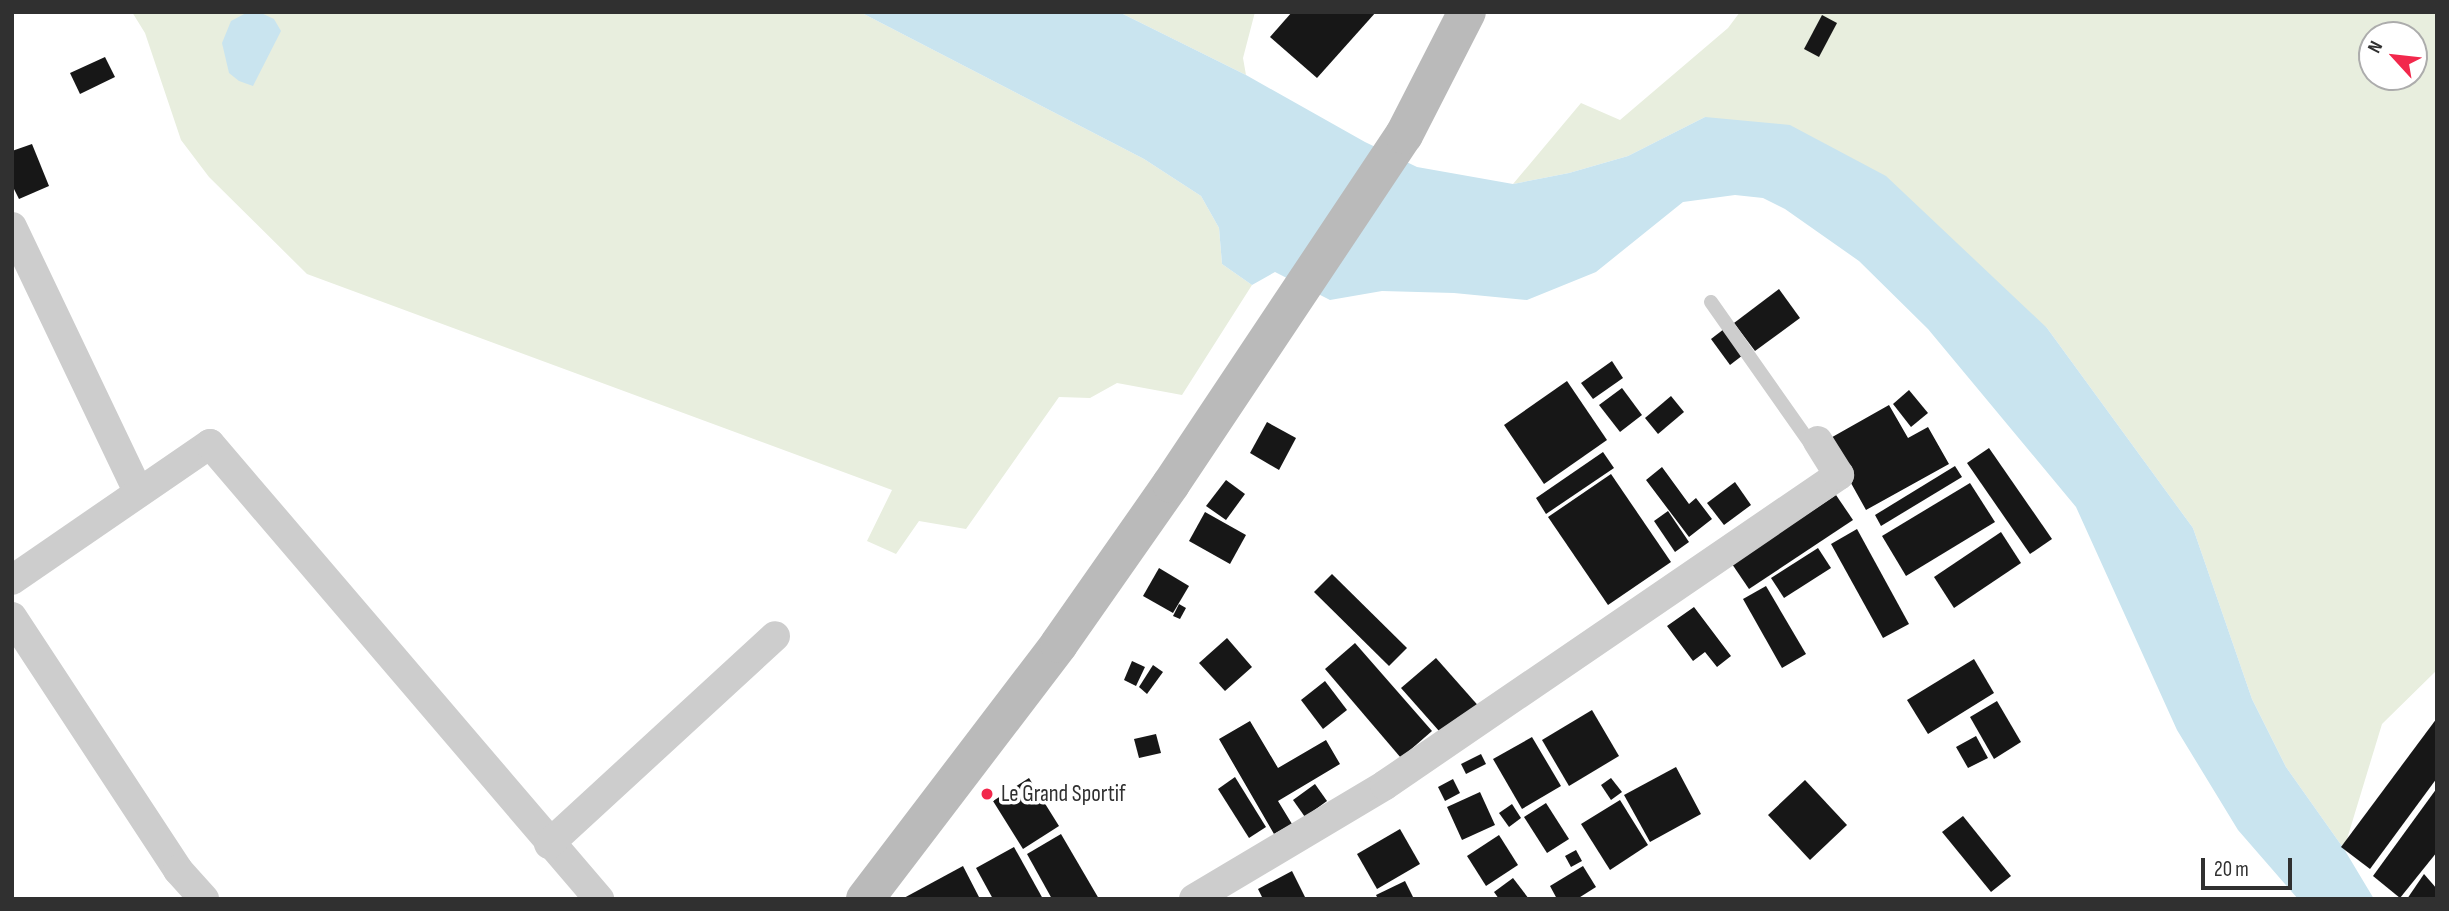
<!DOCTYPE html>
<style>
body{margin:0}
#map{position:relative;width:2449px;height:911px;overflow:hidden;background:#fff;font-family:"Sofia Sans Condensed",sans-serif}
div>[style]{position:absolute}
[style*='--x']{left:calc(var(--x)*1px);top:calc(var(--y)*1px);width:calc(var(--w)*1px);rotate:calc(var(--a)*1deg)}
.green>*{inset:0;background:#e8eede}
.water>*{inset:0;background:#c9e4ef}
.building>*{inset:0;background:#171717}
.lane>*{height:14px;margin:-7px;padding:0 7px;transform-origin:7px;border-radius:7px;background:#cdcdcd}
.street>*{height:30px;margin:-15px;padding:0 15px;transform-origin:15px;border-radius:15px;background:#cdcdcd}
.secondary>*{height:38px;margin:-19px;padding:0 19px;transform-origin:19px;border-radius:19px;background:#bababa}
.dots>*{width:19px;height:19px;translate:-50% -50%;box-sizing:border-box;border:4px solid #fff;border-radius:50%}
span{translate:-50% -50%;white-space:nowrap;text-align:center;line-height:1.15;-webkit-text-stroke:7px #fff;paint-order:stroke}
.poi-label{font-size:23px;color:#303030}
.left{translate:0 -50%;text-align:left}
.frame{position:absolute;inset:0;border:14px solid #303030;pointer-events:none}
.north{position:absolute;left:2358px;top:21px;width:70px;height:70px;box-sizing:border-box;background:#fff;border:2px solid #acacac;border-radius:50%;rotate:297deg;font-size:19px;font-weight:700;line-height:28px;text-align:center;color:#303030}
.north::after{content:'';display:block;margin:auto;width:24px;height:32px;background:#f2284c;clip-path:polygon(50% 0,100% 100%,50% 72%,0 100%)}
.scale{position:absolute;left:2201px;top:858px;width:91px;height:32px;box-sizing:border-box;border:4px solid #303030;border-top:0;padding-left:9px;font-size:21px;line-height:24px;white-space:nowrap;color:#303030;-webkit-text-stroke:5px #fff;paint-order:stroke}
</style>
<div id="map">
<div class="green">
<div style="clip-path:polygon(132px 12px,860px 12px,1144px 159px,1201px 196px,1219px 228px,1222px 264px,1252px 285px,1182px 395px,1117px 383px,1090px 398px,1059px 397px,966px 529px,919px 521px,896px 554px,867px 541px,892px 490px,307px 274px,209px 177px,181px 140px,145px 33px)"></div>
<div style="clip-path:polygon(1119px 12px,1255px 12px,1243px 58px,1246px 75px)"></div>
<div style="clip-path:polygon(evenodd,1740px 12px,2437px 12px,2437px 670px,2382px 724px,2344px 849px,2286px 767px,2252px 699px,2193px 528px,2047px 328px,1705px 117px,1628px 156px,1569px 173px,1513px 184px,1581px 103px,1620px 120px,1728px 28px,1740px 12px,2372px 35px,2414px 35px,2414px 77px,2372px 77px,2372px 35px)"></div>
</div>
<div class="water">
<div style="clip-path:polygon(248px 12px,259px 12px,274px 19px,281px 31px,253px 86px,239px 81px,229px 73px,222px 43px,231px 21px)"></div>
<div style="clip-path:polygon(860px 12px,1119px 12px,1246px 75px,1365px 142px,1417px 167px,1513px 184px,1569px 173px,1628px 156px,1705px 117px,1790px 125px,1886px 176px,2047px 328px,2193px 528px,2252px 699px,2286px 767px,2344px 849px,2374px 899px,2298px 899px,2238px 830px,2177px 730px,2076px 507px,1928px 329px,1859px 261px,1785px 209px,1763px 198px,1735px 195px,1683px 202px,1596px 272px,1527px 300px,1454px 293px,1382px 291px,1330px 300px,1275px 272px,1252px 285px,1222px 264px,1219px 228px,1201px 196px,1144px 159px)"></div>
</div>
<div class="building">
<div style="clip-path:polygon(1292px 12px,1376px 12px,1317px 78px,1270px 37px)"></div>
<div style="clip-path:polygon(1822px 15px,1837px 23px,1819px 57px,1804px 49px)"></div>
<div style="clip-path:polygon(105px 57px,115px 77px,80px 94px,70px 73px)"></div>
<div style="clip-path:polygon(32px 144px,49px 186px,19px 199px,12px 185px,12px 151px)"></div>
<div style="clip-path:polygon(1779px 289px,1800px 318px,1755px 351px,1734px 323px)"></div>
<div style="clip-path:polygon(1724px 329px,1743px 355px,1730px 365px,1711px 339px)"></div>
<div style="clip-path:polygon(1612px 361px,1623px 378px,1593px 399px,1581px 383px)"></div>
<div style="clip-path:polygon(1567px 381px,1607px 440px,1544px 484px,1504px 425px)"></div>
<div style="clip-path:polygon(1622px 388px,1642px 415px,1620px 432px,1599px 405px)"></div>
<div style="clip-path:polygon(1909px 390px,1928px 413px,1911px 427px,1893px 404px)"></div>
<div style="clip-path:polygon(1671px 396px,1684px 412px,1658px 434px,1645px 418px)"></div>
<div style="clip-path:polygon(1889px 405px,1908px 438px,1928px 427px,1949px 464px,1866px 510px,1827px 440px)"></div>
<div style="clip-path:polygon(1267px 422px,1296px 438px,1279px 470px,1250px 453px)"></div>
<div style="clip-path:polygon(1989px 448px,2052px 539px,2030px 554px,1967px 463px)"></div>
<div style="clip-path:polygon(1603px 452px,1614px 468px,1546px 514px,1536px 498px)"></div>
<div style="clip-path:polygon(1955px 466px,1962px 477px,1881px 526px,1875px 515px)"></div>
<div style="clip-path:polygon(1662px 467px,1689px 504px,1696px 498px,1712px 519px,1689px 537px,1646px 480px)"></div>
<div style="clip-path:polygon(1611px 474px,1671px 562px,1608px 605px,1548px 517px)"></div>
<div style="clip-path:polygon(1226px 480px,1245px 494px,1226px 520px,1206px 506px)"></div>
<div style="clip-path:polygon(1735px 482px,1751px 505px,1724px 525px,1707px 503px)"></div>
<div style="clip-path:polygon(1970px 483px,1995px 522px,1906px 576px,1882px 536px)"></div>
<div style="clip-path:polygon(1836px 495px,1853px 520px,1749px 589px,1732px 564px)"></div>
<div style="clip-path:polygon(1668px 511px,1689px 542px,1675px 552px,1654px 521px)"></div>
<div style="clip-path:polygon(1205px 512px,1246px 535px,1230px 564px,1189px 541px)"></div>
<div style="clip-path:polygon(1857px 529px,1909px 624px,1883px 638px,1831px 544px)"></div>
<div style="clip-path:polygon(2001px 532px,2021px 563px,1954px 608px,1934px 577px)"></div>
<div style="clip-path:polygon(1818px 548px,1831px 568px,1784px 598px,1771px 578px)"></div>
<div style="clip-path:polygon(1159px 568px,1189px 586px,1173px 613px,1143px 596px)"></div>
<div style="clip-path:polygon(1332px 574px,1407px 648px,1389px 666px,1314px 592px)"></div>
<div style="clip-path:polygon(1766px 586px,1806px 654px,1782px 668px,1743px 599px)"></div>
<div style="clip-path:polygon(1179px 604px,1186px 608px,1180px 619px,1173px 616px)"></div>
<div style="clip-path:polygon(1694px 607px,1731px 656px,1717px 667px,1705px 652px,1693px 661px,1667px 626px)"></div>
<div style="clip-path:polygon(1227px 638px,1252px 667px,1225px 691px,1199px 663px)"></div>
<div style="clip-path:polygon(1355px 643px,1432px 731px,1401px 758px,1325px 669px)"></div>
<div style="clip-path:polygon(1436px 658px,1482px 710px,1447px 740px,1401px 688px)"></div>
<div style="clip-path:polygon(1974px 659px,1994px 693px,1928px 734px,1907px 700px)"></div>
<div style="clip-path:polygon(1132px 661px,1145px 667px,1136px 686px,1124px 680px)"></div>
<div style="clip-path:polygon(1153px 665px,1163px 672px,1147px 694px,1139px 687px)"></div>
<div style="clip-path:polygon(1325px 681px,1347px 710px,1323px 729px,1301px 700px)"></div>
<div style="clip-path:polygon(1997px 701px,2021px 742px,1994px 759px,1970px 717px)"></div>
<div style="clip-path:polygon(1592px 710px,1619px 756px,1569px 786px,1542px 740px)"></div>
<div style="clip-path:polygon(2437px 718px,2437px 778px,2370px 869px,2341px 847px)"></div>
<div style="clip-path:polygon(1250px 721px,1278px 768px,1326px 740px,1340px 764px,1278px 801px,1292px 824px,1274px 834px,1219px 739px)"></div>
<div style="clip-path:polygon(1156px 734px,1161px 753px,1139px 758px,1134px 739px)"></div>
<div style="clip-path:polygon(1976px 736px,1988px 758px,1968px 768px,1956px 747px)"></div>
<div style="clip-path:polygon(1532px 737px,1561px 786px,1522px 809px,1493px 759px)"></div>
<div style="clip-path:polygon(1481px 754px,1486px 764px,1466px 774px,1461px 764px)"></div>
<div style="clip-path:polygon(1676px 767px,1701px 814px,1650px 842px,1624px 795px)"></div>
<div style="clip-path:polygon(1235px 777px,1266px 827px,1249px 838px,1218px 789px)"></div>
<div style="clip-path:polygon(1029px 778px,1059px 826px,1023px 849px,993px 801px)"></div>
<div style="clip-path:polygon(1611px 778px,1622px 792px,1611px 800px,1601px 785px)"></div>
<div style="clip-path:polygon(1453px 779px,1460px 793px,1445px 801px,1438px 787px)"></div>
<div style="clip-path:polygon(1805px 780px,1847px 825px,1810px 860px,1768px 815px)"></div>
<div style="clip-path:polygon(1315px 784px,1327px 801px,1305px 817px,1293px 800px)"></div>
<div style="clip-path:polygon(2437px 788px,2437px 852px,2400px 898px,2373px 876px)"></div>
<div style="clip-path:polygon(1480px 792px,1495px 825px,1462px 840px,1447px 807px)"></div>
<div style="clip-path:polygon(1620px 800px,1648px 845px,1610px 870px,1581px 824px)"></div>
<div style="clip-path:polygon(1546px 803px,1569px 839px,1547px 853px,1524px 817px)"></div>
<div style="clip-path:polygon(1512px 804px,1521px 818px,1509px 827px,1499px 813px)"></div>
<div style="clip-path:polygon(1963px 816px,2011px 876px,1991px 892px,1942px 832px)"></div>
<div style="clip-path:polygon(1400px 829px,1420px 864px,1377px 889px,1357px 854px)"></div>
<div style="clip-path:polygon(1061px 834px,1099px 899px,1052px 899px,1027px 854px)"></div>
<div style="clip-path:polygon(1499px 835px,1518px 865px,1486px 886px,1467px 856px)"></div>
<div style="clip-path:polygon(1014px 847px,1043px 899px,993px 899px,976px 868px)"></div>
<div style="clip-path:polygon(1576px 850px,1582px 861px,1571px 867px,1565px 856px)"></div>
<div style="clip-path:polygon(963px 866px,980px 899px,902px 899px)"></div>
<div style="clip-path:polygon(1583px 866px,1596px 887px,1577px 899px,1557px 899px,1550px 886px)"></div>
<div style="clip-path:polygon(1292px 871px,1306px 899px,1263px 899px,1258px 889px)"></div>
<div style="clip-path:polygon(2424px 874px,2437px 889px,2437px 899px,2407px 899px)"></div>
<div style="clip-path:polygon(1513px 878px,1529px 899px,1499px 899px,1494px 892px)"></div>
<div style="clip-path:polygon(1405px 881px,1414px 899px,1378px 899px,1376px 895px)"></div>
</div>
<div class="lane">
<div style="--x:1711;--y:302;--w:181;--a:54.9"></div>
</div>
<div class="street">
<div style="--x:12;--y:227;--w:293;--a:64.5"></div>
<div style="--x:12;--y:580;--w:240;--a:-34.5"></div>
<div style="--x:210;--y:444;--w:599;--a:49.47"></div>
<div style="--x:12;--y:617;--w:303;--a:56.7"></div>
<div style="--x:178;--y:870;--w:39;--a:48"></div>
<div style="--x:549;--y:844;--w:307;--a:-42.6"></div>
<div style="--x:1194;--y:899;--w:222;--a:-30.8"></div>
<div style="--x:1385;--y:785;--w:550;--a:-34.33"></div>
<div style="--x:1839;--y:475;--w:40;--a:-122"></div>
</div>
<div class="secondary">
<div style="--x:865;--y:899;--w:320;--a:-52.7"></div>
<div style="--x:1059;--y:644;--w:195;--a:-55"></div>
<div style="--x:1171;--y:484;--w:420;--a:-56.3"></div>
<div style="--x:1404;--y:135;--w:138;--a:-62.9"></div>
</div>
<div class="dots">
<div style="left:987px;top:794px;background:#f2284c"></div>
</div>
<div class="poi-label">
<span class="left" style="left:1001px;top:794px">Le Grand Sportif</span>
</div>
<div class="frame"></div>
<div class="north">N</div>
<div class="scale">20 m</div>
</div>
